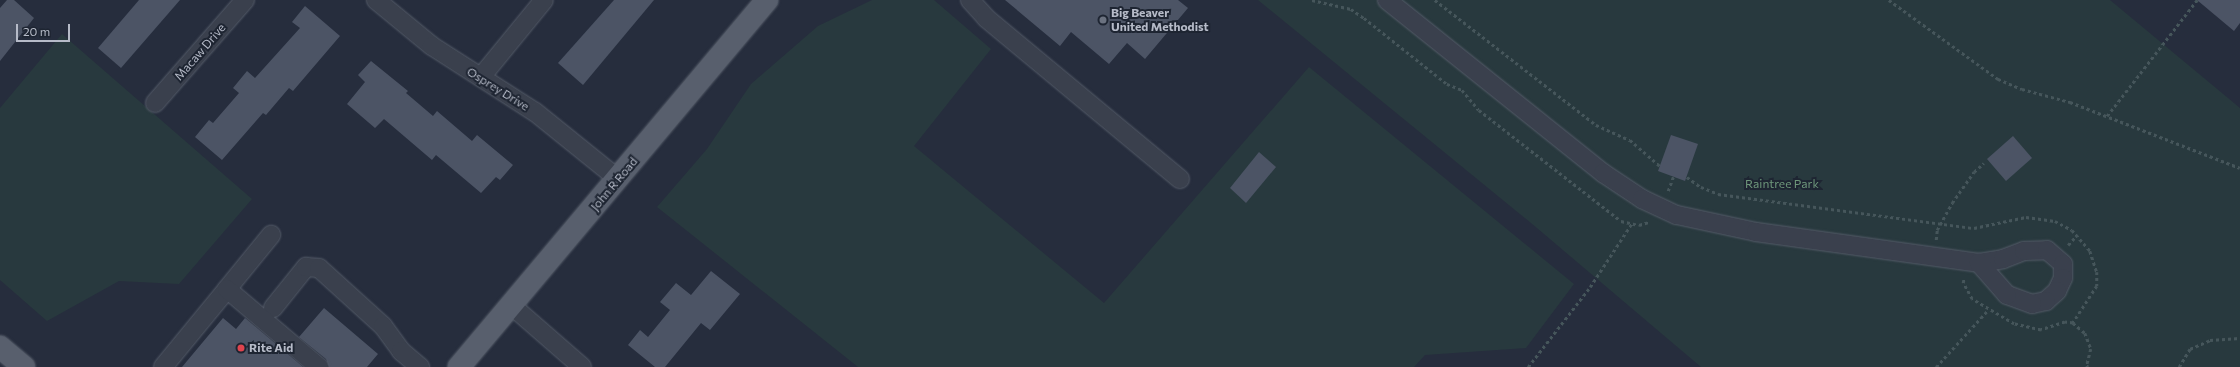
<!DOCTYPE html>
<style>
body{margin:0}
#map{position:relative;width:2240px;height:367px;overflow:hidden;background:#262d3d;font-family:Commissioner,sans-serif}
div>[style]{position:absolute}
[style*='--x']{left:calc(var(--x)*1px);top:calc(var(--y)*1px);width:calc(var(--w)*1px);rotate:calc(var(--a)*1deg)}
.green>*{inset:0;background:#28393e}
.building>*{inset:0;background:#4c5465}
.path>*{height:2.5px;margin-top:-1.25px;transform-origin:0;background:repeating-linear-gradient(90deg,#46565b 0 3px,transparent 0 6px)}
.roads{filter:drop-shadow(0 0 1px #545b68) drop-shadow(0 0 1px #545b68)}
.minor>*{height:18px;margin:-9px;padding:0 9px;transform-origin:9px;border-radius:9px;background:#3a404d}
.major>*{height:22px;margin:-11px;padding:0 11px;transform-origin:11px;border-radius:11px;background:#585f6d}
.dots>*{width:11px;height:11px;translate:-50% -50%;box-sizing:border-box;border:2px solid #1e2532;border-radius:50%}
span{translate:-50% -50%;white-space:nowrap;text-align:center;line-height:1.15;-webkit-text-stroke:4px #1e2532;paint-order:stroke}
.poi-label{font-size:12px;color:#b6bbc8;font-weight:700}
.left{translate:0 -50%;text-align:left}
.street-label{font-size:12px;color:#b6bbc8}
.park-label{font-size:12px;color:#6e977b}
.scale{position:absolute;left:16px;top:24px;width:54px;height:18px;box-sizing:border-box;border:2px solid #b6bbc8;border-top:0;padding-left:5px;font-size:12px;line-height:14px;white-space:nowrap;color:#b6bbc8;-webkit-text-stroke:3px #1e2532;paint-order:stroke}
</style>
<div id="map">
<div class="green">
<div style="clip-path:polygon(872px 0,934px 0,991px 49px,914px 146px,1104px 303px,1309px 67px,1574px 284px,1526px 348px,1425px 355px,1414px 367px,858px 367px,657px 207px,707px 149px,751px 84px,818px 26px)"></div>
<div style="clip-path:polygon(1258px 0,2110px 0,2240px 108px,2240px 367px,1701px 367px,1531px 223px)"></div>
<div style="clip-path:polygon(62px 34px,252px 199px,179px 284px,119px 281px,47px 321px,0 280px,0 108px)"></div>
</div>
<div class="building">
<div style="clip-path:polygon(7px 0,14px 0,34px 18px,0 61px,0 8px)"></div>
<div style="clip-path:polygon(139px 0,180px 0,121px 68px,98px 48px)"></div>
<div style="clip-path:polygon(614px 0,654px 0,583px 85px,558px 63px)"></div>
<div style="clip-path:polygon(1005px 0,1178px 0,1188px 8px,1145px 59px,1127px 43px,1109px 64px,1071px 32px,1060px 46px)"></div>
<div style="clip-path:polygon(2197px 0,2240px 0,2240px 23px,2234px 31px)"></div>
<div style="clip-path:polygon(305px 6px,340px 36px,293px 91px,289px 88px,266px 115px,263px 113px,222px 160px,195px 137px,209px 120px,213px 123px,239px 93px,233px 88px,247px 71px,255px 78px,300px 28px,292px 22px)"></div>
<div style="clip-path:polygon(371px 61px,408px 91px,406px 93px,433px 116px,437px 111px,472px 141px,477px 135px,513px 165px,500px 180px,496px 177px,481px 193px,436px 155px,432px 160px,384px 119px,375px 128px,347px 104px,365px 82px,358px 75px)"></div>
<div style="clip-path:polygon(1671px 135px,1698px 144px,1685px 181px,1658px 171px)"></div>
<div style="clip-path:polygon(2013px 136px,2032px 158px,2006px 181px,1987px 159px)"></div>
<div style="clip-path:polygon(1259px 152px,1276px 167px,1246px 203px,1230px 188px)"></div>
<div style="clip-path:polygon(711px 271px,740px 294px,710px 330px,701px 323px,665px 367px,655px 367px,628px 345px,640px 330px,648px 337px,670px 310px,660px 302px,676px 283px,691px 295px)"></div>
<div style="clip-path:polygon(324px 308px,378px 354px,367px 367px,329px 367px,326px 359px,299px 337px)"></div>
<div style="clip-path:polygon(223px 318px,236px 329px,245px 318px,303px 367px,182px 367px)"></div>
</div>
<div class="path">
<div style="--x:1312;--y:0;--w:40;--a:13"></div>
<div style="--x:1351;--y:9;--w:16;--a:35"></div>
<div style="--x:1364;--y:18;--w:106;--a:38.5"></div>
<div style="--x:1447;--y:84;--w:16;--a:22"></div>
<div style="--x:1462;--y:90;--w:26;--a:50"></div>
<div style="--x:1479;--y:110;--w:180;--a:38"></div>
<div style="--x:1621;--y:221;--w:18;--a:13"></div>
<div style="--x:1639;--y:225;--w:10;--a:-17"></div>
<div style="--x:1435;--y:0;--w:204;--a:37.8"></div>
<div style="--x:1596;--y:125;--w:37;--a:24"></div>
<div style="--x:1630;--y:140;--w:40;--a:41"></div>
<div style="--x:1889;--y:0;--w:135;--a:35.9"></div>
<div style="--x:1998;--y:79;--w:26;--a:23"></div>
<div style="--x:2022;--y:89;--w:50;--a:15.2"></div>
<div style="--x:2070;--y:102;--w:182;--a:21.2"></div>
<div style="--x:2107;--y:116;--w:147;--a:-52.2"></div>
<div style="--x:1687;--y:177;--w:17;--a:36"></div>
<div style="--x:1701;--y:187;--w:18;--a:22"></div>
<div style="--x:1718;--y:194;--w:258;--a:7.6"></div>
<div style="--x:1974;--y:228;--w:53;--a:-11.9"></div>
<div style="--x:2026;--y:217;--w:29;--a:8"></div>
<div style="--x:2055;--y:221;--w:19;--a:28"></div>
<div style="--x:2072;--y:230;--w:28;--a:49"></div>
<div style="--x:2090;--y:251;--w:22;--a:72"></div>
<div style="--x:2097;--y:272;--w:14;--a:90"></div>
<div style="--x:2097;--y:286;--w:44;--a:123"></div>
<div style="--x:2073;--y:323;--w:8;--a:-173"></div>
<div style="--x:2065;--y:322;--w:25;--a:162"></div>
<div style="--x:2041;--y:330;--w:28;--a:-167"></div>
<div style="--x:2014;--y:324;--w:49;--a:-149.2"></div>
<div style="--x:1972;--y:299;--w:18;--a:-119"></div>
<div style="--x:1963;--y:283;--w:5;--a:-79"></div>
<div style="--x:1668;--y:191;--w:15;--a:-70"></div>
<div style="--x:1936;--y:240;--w:10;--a:-84"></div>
<div style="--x:1937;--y:230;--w:31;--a:-61"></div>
<div style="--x:1952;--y:203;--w:38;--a:-55"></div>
<div style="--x:1974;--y:172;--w:13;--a:-42"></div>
<div style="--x:2068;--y:245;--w:13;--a:-48"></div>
<div style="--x:2073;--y:323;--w:16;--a:40"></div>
<div style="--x:2085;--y:333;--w:17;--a:69"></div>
<div style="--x:2091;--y:349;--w:16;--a:104"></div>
<div style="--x:2087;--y:365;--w:2;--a:63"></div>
<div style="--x:1528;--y:367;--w:101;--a:-52.2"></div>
<div style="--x:1590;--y:287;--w:77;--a:-56.7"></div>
<div style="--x:1936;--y:367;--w:77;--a:-47.6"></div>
<div style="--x:2179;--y:367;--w:21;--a:-59"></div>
<div style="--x:2190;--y:349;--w:22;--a:-24"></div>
<div style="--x:2210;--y:340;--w:30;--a:-4"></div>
</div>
<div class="roads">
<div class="minor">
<div style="--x:376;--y:0;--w:72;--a:39.4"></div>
<div style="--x:432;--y:46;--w:122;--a:32.7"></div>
<div style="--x:535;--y:112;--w:107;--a:38.9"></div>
<div style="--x:970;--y:0;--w:24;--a:48"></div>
<div style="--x:986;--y:18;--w:252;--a:39.7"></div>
<div style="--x:1387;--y:0;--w:277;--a:38.7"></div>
<div style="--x:1603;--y:173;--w:47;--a:33.7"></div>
<div style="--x:1642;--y:199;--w:38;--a:25"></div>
<div style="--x:1677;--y:215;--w:81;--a:12.1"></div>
<div style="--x:1756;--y:232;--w:225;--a:7.9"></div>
<div style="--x:1979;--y:263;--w:24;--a:-9"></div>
<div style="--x:2003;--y:259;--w:22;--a:-21"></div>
<div style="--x:2024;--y:251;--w:23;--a:-2"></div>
<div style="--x:2047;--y:250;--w:21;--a:41"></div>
<div style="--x:2063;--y:264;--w:14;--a:90"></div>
<div style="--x:2063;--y:278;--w:14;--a:115"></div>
<div style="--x:2057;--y:291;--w:15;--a:138"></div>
<div style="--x:2046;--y:301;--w:14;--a:168"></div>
<div style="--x:2032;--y:304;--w:27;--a:-160"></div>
<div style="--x:2007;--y:295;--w:43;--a:-131.2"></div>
<div style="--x:481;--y:77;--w:99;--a:-50.7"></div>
<div style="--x:155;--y:103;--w:137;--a:-48.9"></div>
<div style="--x:227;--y:289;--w:70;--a:-50.8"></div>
<div style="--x:511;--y:305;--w:94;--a:41.1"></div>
<div style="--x:273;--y:308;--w:53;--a:-51.2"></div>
<div style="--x:306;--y:267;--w:13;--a:4"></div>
<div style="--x:319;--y:268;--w:86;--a:42.2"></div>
<div style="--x:383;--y:326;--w:31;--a:54"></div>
<div style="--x:401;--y:351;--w:25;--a:40"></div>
<div style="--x:163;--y:367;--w:101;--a:-50.6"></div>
<div style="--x:227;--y:289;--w:121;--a:40.3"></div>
</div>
<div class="major">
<div style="--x:0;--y:347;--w:31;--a:40"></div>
<div style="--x:459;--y:367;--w:479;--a:-50"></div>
</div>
</div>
<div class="dots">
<div style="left:1103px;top:20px;background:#6b7280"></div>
<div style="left:241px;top:348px;background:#e0444e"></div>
</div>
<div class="poi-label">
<span class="left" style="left:1111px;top:20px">Big Beaver<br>United Methodist</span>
<span class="left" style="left:249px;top:348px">Rite Aid</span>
</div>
<div class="street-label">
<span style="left:200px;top:52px;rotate:-49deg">Macaw Drive</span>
<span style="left:498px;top:89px;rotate:32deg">Osprey Drive</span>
<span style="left:614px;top:184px;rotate:-50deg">John R Road</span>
</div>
<div class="park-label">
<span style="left:1782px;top:184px">Raintree Park</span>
</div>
<div class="scale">20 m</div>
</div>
